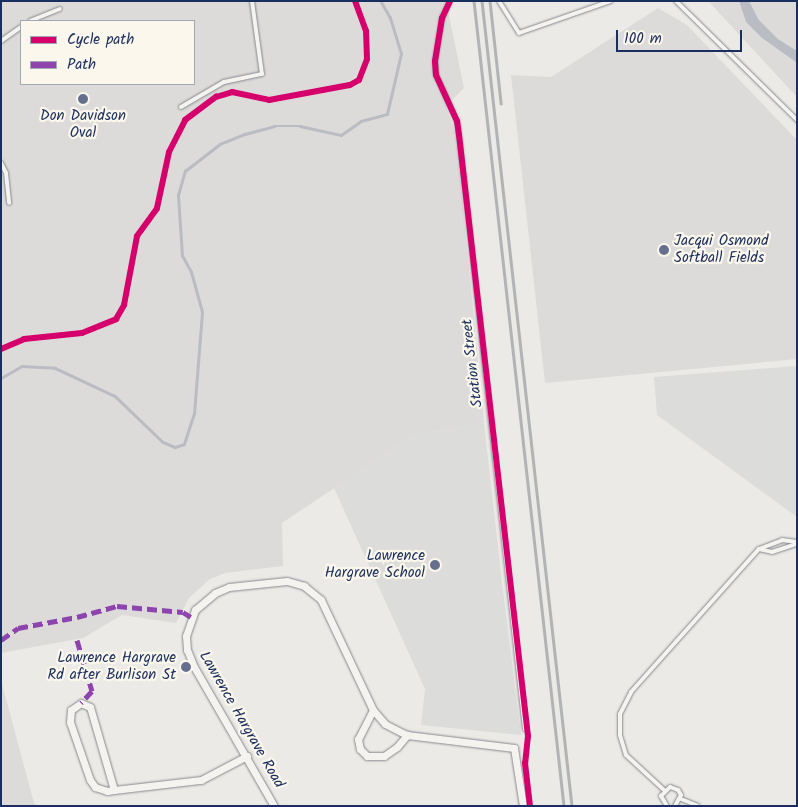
<!DOCTYPE html>
<style>
body{margin:0}
#map{position:relative;width:798px;height:807px;overflow:hidden;background:#eceae6;font-family:Kalam,sans-serif}
div>[style]{position:absolute}
[style*='--x']{left:calc(var(--x)*1px);top:calc(var(--y)*1px);width:calc(var(--w)*1px);rotate:calc(var(--a)*1deg)}
.built>*{inset:0;background:#dcdcda}
.green>*{inset:0;background:#dcdbd9}
.water>*{inset:0;background:#b9bcc3}
.stream>*{height:2.5px;margin:-1.25px;padding:0 1.25px;transform-origin:1.25px;border-radius:1.25px;background:#b9bcc3}
.roads{filter:drop-shadow(0 0 1px #85888f) drop-shadow(0 0 1px #85888f)}
.service>*{height:4px;margin:-2px;padding:0 2px;transform-origin:2px;border-radius:2px;background:#f4f3ef}
.minor>*{height:7px;margin:-3.5px;padding:0 3.5px;transform-origin:3.5px;border-radius:3.5px;background:#f4f3ef}
.rail>*{height:2.5px;margin:-1.25px;padding:0 1.25px;transform-origin:1.25px;border-radius:1.25px;background:#b1b3b6}
.quiet>*{height:5px;margin-top:-2.5px;transform-origin:0;background:repeating-linear-gradient(90deg,#8e44ad 0 10px,transparent 0 15px)}
.cycleway>*{height:6px;margin:-3px;padding:0 3px;transform-origin:3px;border-radius:3px;background:#d6006c}
.dots>*{width:14px;height:14px;translate:-50% -50%;box-sizing:border-box;border:2px solid #fbf7ec;border-radius:50%}
span{translate:-50% -50%;white-space:nowrap;text-align:center;line-height:1.15;-webkit-text-stroke:4.5px #fbf7ec;paint-order:stroke}
.poi-label{font-size:15px;color:#1b2f5e}
.left{translate:0 -50%;text-align:left}
.right{translate:-100% -50%;text-align:right}
.street-label{font-size:15px;color:#1b2f5e}
.frame{position:absolute;inset:0;border:2px solid #1b2f5e;pointer-events:none}
.legend{position:absolute;left:20px;top:20px;width:175px;height:65px;box-sizing:border-box;background:#fbf7ec;border:1px solid #a1a7b3;margin:0;padding:6px 9px;list-style:none;font-size:15px;color:#1b2f5e}
.legend li{display:flex;align-items:center;gap:10px;height:25px}
.legend b{width:25px;border:1px solid #a1a7b3}
.scale{position:absolute;left:616px;top:30px;width:126px;height:22px;box-sizing:border-box;border:2px solid #1b2f5e;border-top:0;padding-left:6px;font-size:15px;line-height:18px;white-space:nowrap;color:#1b2f5e;-webkit-text-stroke:4px #fbf7ec;paint-order:stroke}
</style>
<div id="map">
<div class="built">
<div style="clip-path:polygon(797px 366px,797px 517px,657px 415px,654px 377px)"></div>
<div style="clip-path:polygon(484px 423px,502px 582px,521px 735px,421px 725px,425px 689px,334px 488px,414px 435px)"></div>
</div>
<div class="green">
<div style="clip-path:polygon(evenodd,1px 1px,446px 1px,464px 88px,446px 106px,456px 135px,484px 423px,414px 435px,282px 523px,283px 566px,225px 573px,210px 579px,189px 598px,176px 623px,122px 615px,83px 638px,1px 653px,1px 1px,21px 21px,194px 21px,194px 84px,21px 84px,21px 21px)"></div>
<div style="clip-path:polygon(708px 1px,739px 1px,746px 22px,762px 38px,797px 63px,797px 97px)"></div>
<div style="clip-path:polygon(749px 1px,797px 1px,797px 51px,778px 39px,759px 20px)"></div>
<div style="clip-path:polygon(658px 8px,687px 25px,797px 140px,797px 359px,545px 383px,511px 75px,551px 77px)"></div>
<div style="clip-path:polygon(1px 680px,34px 803px,37px 806px,1px 806px)"></div>
</div>
<div class="water">
<div style="clip-path:polygon(739px 1px,749px 1px,759px 20px,778px 39px,797px 51px,797px 63px,762px 38px,746px 22px)"></div>
</div>
<div class="stream">
<div style="--x:1;--y:378;--w:24;--a:-30"></div>
<div style="--x:22;--y:366;--w:33;--a:3"></div>
<div style="--x:55;--y:368;--w:66;--a:25"></div>
<div style="--x:115;--y:396;--w:66;--a:43.8"></div>
<div style="--x:163;--y:442;--w:13;--a:23"></div>
<div style="--x:175;--y:447;--w:9;--a:-18"></div>
<div style="--x:184;--y:444;--w:32;--a:-72"></div>
<div style="--x:194;--y:414;--w:102;--a:-85.5"></div>
<div style="--x:202;--y:312;--w:41;--a:-105.4"></div>
<div style="--x:191;--y:272;--w:18;--a:-119"></div>
<div style="--x:182;--y:256;--w:61;--a:-93.8"></div>
<div style="--x:178;--y:195;--w:25;--a:-74"></div>
<div style="--x:185;--y:171;--w:44;--a:-37.6"></div>
<div style="--x:220;--y:144;--w:27;--a:-22"></div>
<div style="--x:245;--y:134;--w:30;--a:-15"></div>
<div style="--x:274;--y:126;--w:26;--a:0"></div>
<div style="--x:300;--y:126;--w:42;--a:12.4"></div>
<div style="--x:341;--y:135;--w:24;--a:-35"></div>
<div style="--x:361;--y:121;--w:27;--a:-15"></div>
<div style="--x:387;--y:114;--w:62;--a:-76.9"></div>
<div style="--x:401;--y:54;--w:38;--a:-107"></div>
<div style="--x:390;--y:18;--w:20;--a:-120"></div>
</div>
<div class="roads">
<div class="service">
<div style="--x:450;--y:1;--w:19;--a:115"></div>
<div style="--x:442;--y:18;--w:44;--a:99.2"></div>
<div style="--x:435;--y:61;--w:14;--a:86"></div>
<div style="--x:436;--y:75;--w:51;--a:65.5"></div>
<div style="--x:457;--y:121;--w:14;--a:82"></div>
<div style="--x:459;--y:135;--w:598;--a:83.66"></div>
<div style="--x:499;--y:1;--w:38;--a:58"></div>
<div style="--x:519;--y:33;--w:97;--a:-19.2"></div>
<div style="--x:676;--y:1;--w:170;--a:44.5"></div>
<div style="--x:30;--y:21;--w:32;--a:-22"></div>
<div style="--x:1;--y:41;--w:24;--a:-35"></div>
<div style="--x:181;--y:107;--w:50;--a:-30.2"></div>
<div style="--x:224;--y:82;--w:39;--a:-12"></div>
<div style="--x:262;--y:74;--w:74;--a:-97.8"></div>
<div style="--x:1;--y:163;--w:11;--a:63"></div>
<div style="--x:6;--y:173;--w:30;--a:84"></div>
<div style="--x:759;--y:549;--w:13;--a:13"></div>
<div style="--x:772;--y:552;--w:26;--a:-18"></div>
<div style="--x:664;--y:790;--w:52;--a:-137.4"></div>
<div style="--x:626;--y:755;--w:21;--a:-107"></div>
<div style="--x:620;--y:735;--w:21;--a:-90"></div>
<div style="--x:620;--y:714;--w:25;--a:-63"></div>
<div style="--x:631;--y:692;--w:192;--a:-48.2"></div>
<div style="--x:759;--y:549;--w:25;--a:-21"></div>
<div style="--x:782;--y:540;--w:15;--a:8"></div>
<div style="--x:681;--y:799;--w:18;--a:22"></div>
<div style="--x:667;--y:806;--w:12;--a:-121"></div>
<div style="--x:661;--y:796;--w:13;--a:-45"></div>
<div style="--x:670;--y:787;--w:9;--a:21"></div>
<div style="--x:678;--y:790;--w:6;--a:59"></div>
<div style="--x:681;--y:795;--w:13;--a:119"></div>
</div>
<div class="minor">
<div style="--x:373;--y:710;--w:33;--a:117"></div>
<div style="--x:358;--y:739;--w:10;--a:79"></div>
<div style="--x:360;--y:749;--w:10;--a:45"></div>
<div style="--x:367;--y:756;--w:17;--a:0"></div>
<div style="--x:384;--y:756;--w:16;--a:-35"></div>
<div style="--x:397;--y:747;--w:16;--a:-50"></div>
<div style="--x:114;--y:790;--w:86;--a:-106.1"></div>
<div style="--x:90;--y:707;--w:10;--a:-156"></div>
<div style="--x:81;--y:703;--w:12;--a:145"></div>
<div style="--x:71;--y:710;--w:12;--a:95"></div>
<div style="--x:70;--y:722;--w:61;--a:71"></div>
<div style="--x:90;--y:780;--w:9;--a:54"></div>
<div style="--x:95;--y:787;--w:13;--a:18"></div>
<div style="--x:107;--y:791;--w:7;--a:-8"></div>
<div style="--x:114;--y:790;--w:88;--a:-6.6"></div>
<div style="--x:201;--y:780;--w:52;--a:-27.6"></div>
<div style="--x:274;--y:806;--w:160;--a:-119.9"></div>
<div style="--x:194;--y:667;--w:18;--a:-112"></div>
<div style="--x:187;--y:650;--w:14;--a:-94"></div>
<div style="--x:186;--y:636;--w:28;--a:-71"></div>
<div style="--x:195;--y:610;--w:26;--a:-40"></div>
<div style="--x:215;--y:593;--w:15;--a:-23"></div>
<div style="--x:229;--y:587;--w:58;--a:-5.9"></div>
<div style="--x:287;--y:581;--w:18;--a:16"></div>
<div style="--x:304;--y:586;--w:22;--a:39"></div>
<div style="--x:321;--y:600;--w:122;--a:64.7"></div>
<div style="--x:373;--y:710;--w:18;--a:49"></div>
<div style="--x:385;--y:724;--w:25;--a:27"></div>
<div style="--x:407;--y:735;--w:108;--a:6.9"></div>
<div style="--x:514;--y:748;--w:59;--a:81.2"></div>
</div>
</div>
<div class="rail">
<div style="--x:474;--y:1;--w:810;--a:83.62"></div>
<div style="--x:482;--y:1;--w:810;--a:83.62"></div>
<div style="--x:490;--y:1;--w:103;--a:83.8"></div>
</div>
<div class="quiet">
<div style="--x:1;--y:640;--w:21;--a:-35"></div>
<div style="--x:18;--y:628;--w:60;--a:-10.6"></div>
<div style="--x:77;--y:617;--w:41;--a:-15.4"></div>
<div style="--x:117;--y:606;--w:66;--a:5.2"></div>
<div style="--x:183;--y:612;--w:9;--a:32"></div>
<div style="--x:77;--y:640;--w:53;--a:73.6"></div>
<div style="--x:92;--y:691;--w:16;--a:133"></div>
</div>
<div class="cycleway">
<div style="--x:450;--y:1;--w:19;--a:115"></div>
<div style="--x:442;--y:18;--w:44;--a:99.2"></div>
<div style="--x:435;--y:61;--w:14;--a:86"></div>
<div style="--x:436;--y:75;--w:51;--a:65.5"></div>
<div style="--x:457;--y:121;--w:14;--a:82"></div>
<div style="--x:459;--y:135;--w:605;--a:83.45"></div>
<div style="--x:528;--y:736;--w:27;--a:96"></div>
<div style="--x:525;--y:763;--w:43;--a:83.4"></div>
<div style="--x:1;--y:349;--w:25;--a:-23"></div>
<div style="--x:24;--y:339;--w:58;--a:-5.9"></div>
<div style="--x:82;--y:333;--w:37;--a:-22"></div>
<div style="--x:116;--y:319;--w:16;--a:-60"></div>
<div style="--x:124;--y:305;--w:70;--a:-79.3"></div>
<div style="--x:137;--y:236;--w:34;--a:-54"></div>
<div style="--x:157;--y:208;--w:57;--a:-77.9"></div>
<div style="--x:169;--y:152;--w:36;--a:-63"></div>
<div style="--x:185;--y:120;--w:39;--a:-37"></div>
<div style="--x:216;--y:97;--w:17;--a:-17"></div>
<div style="--x:232;--y:92;--w:38;--a:12"></div>
<div style="--x:269;--y:100;--w:82;--a:-10.5"></div>
<div style="--x:350;--y:85;--w:10;--a:-29"></div>
<div style="--x:359;--y:80;--w:22;--a:-69"></div>
<div style="--x:367;--y:59;--w:28;--a:-92"></div>
<div style="--x:366;--y:31;--w:32;--a:-110"></div>
</div>
<div class="dots">
<div style="left:83px;top:99px;background:#64708e"></div>
<div style="left:664px;top:250px;background:#64708e"></div>
<div style="left:435px;top:565px;background:#64708e"></div>
<div style="left:186px;top:667px;background:#64708e"></div>
</div>
<div class="poi-label">
<span style="left:83px;top:125px">Don Davidson<br>Oval</span>
<span class="left" style="left:674px;top:250px">Jacqui Osmond<br>Softball Fields</span>
<span class="right" style="left:425px;top:565px">Lawrence<br>Hargrave School</span>
<span class="right" style="left:176px;top:667px">Lawrence Hargrave<br>Rd after Burlison St</span>
</div>
<div class="street-label">
<span style="left:473px;top:363px;rotate:-97deg">Station Street</span>
<span style="left:241px;top:720px;rotate:60deg">Lawrence Hargrave Road</span>
</div>
<div class="frame"></div>
<ul class="legend">
<li><b style="height:6px;background:#d6006c"></b>Cycle path</li>
<li><b style="height:6px;background:#8e44ad"></b>Path</li>
</ul>
<div class="scale">100 m</div>
</div>
